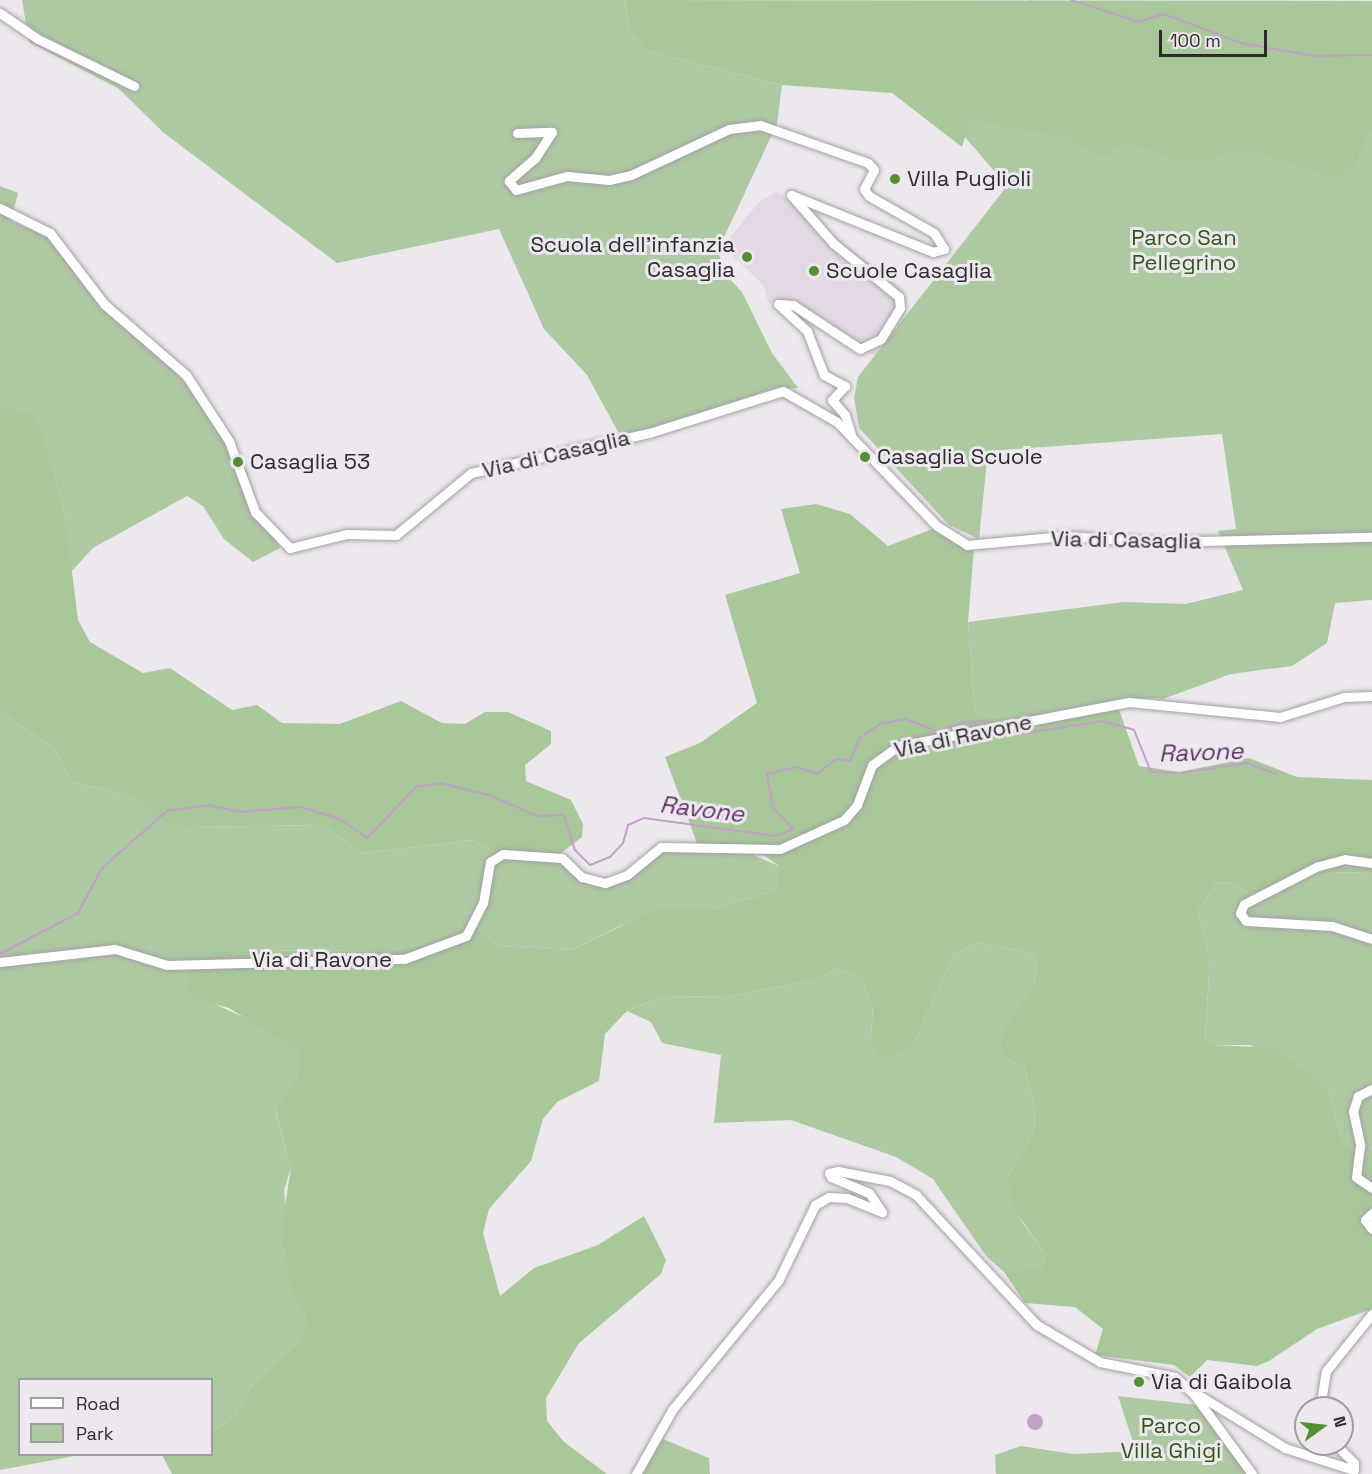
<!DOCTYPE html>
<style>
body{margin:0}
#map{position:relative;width:1372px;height:1474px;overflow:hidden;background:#ede8ee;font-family:"Space Grotesk",sans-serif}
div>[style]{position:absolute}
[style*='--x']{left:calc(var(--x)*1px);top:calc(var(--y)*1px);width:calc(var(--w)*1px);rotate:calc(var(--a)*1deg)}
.built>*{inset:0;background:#e3d9e5}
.green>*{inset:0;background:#adc9a2}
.forest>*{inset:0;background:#a8c89a}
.water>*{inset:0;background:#c39fca}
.round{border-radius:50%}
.stream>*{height:2px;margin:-1px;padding:0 1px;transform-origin:1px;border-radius:1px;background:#c39fca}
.roads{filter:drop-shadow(0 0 2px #a4a0a5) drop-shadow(0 0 2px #a4a0a5)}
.minor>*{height:9px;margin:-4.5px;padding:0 4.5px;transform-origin:4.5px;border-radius:4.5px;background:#fff}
.dots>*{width:16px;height:16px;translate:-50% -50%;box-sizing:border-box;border:3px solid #ede8ee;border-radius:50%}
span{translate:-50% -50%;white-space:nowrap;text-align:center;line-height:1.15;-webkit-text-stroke:6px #ede8ee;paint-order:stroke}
.poi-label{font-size:22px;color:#2b2a2c}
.left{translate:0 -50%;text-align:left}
.right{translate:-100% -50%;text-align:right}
.park-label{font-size:22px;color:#2f5719}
.street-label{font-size:22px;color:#2b2a2c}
.water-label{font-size:24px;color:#5f3268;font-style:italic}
.legend{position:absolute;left:18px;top:1378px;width:195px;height:78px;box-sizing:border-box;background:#ede8ee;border:2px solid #9f9ca0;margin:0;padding:8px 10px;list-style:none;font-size:18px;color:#2b2a2c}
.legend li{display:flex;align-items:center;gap:12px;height:30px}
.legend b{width:30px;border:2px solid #9f9ca0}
.north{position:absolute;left:1294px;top:1396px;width:60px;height:60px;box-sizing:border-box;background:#ede8ee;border:2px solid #9f9ca0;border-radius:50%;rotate:75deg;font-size:16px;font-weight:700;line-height:24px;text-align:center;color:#2b2a2c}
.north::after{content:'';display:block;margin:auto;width:21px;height:27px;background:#529031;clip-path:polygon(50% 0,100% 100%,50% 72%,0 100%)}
.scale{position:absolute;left:1159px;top:30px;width:108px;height:27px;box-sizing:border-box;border:3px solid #2b2a2c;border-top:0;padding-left:8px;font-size:18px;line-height:21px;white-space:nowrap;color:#2b2a2c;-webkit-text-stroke:4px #ede8ee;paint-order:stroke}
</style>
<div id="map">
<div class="built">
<div style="clip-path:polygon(777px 191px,903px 289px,906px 314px,875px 356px,802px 305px,788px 299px,769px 304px,763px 285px,733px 256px,729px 239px,759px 202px)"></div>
</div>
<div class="green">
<div style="clip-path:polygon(22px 0,625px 0,629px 30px,644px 50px,782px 85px,777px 124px,718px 250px,724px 273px,742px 292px,772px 353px,798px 388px,769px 390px,622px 439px,587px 375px,544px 329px,499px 229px,337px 263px,164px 133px,118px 88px,29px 42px)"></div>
<div style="clip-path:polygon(1030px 0,1372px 83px,1372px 600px,1335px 603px,1327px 643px,1292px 666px,1231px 674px,1163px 699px,1145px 698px,1055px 717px,998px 719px,975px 713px,968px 622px,1124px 602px,1186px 604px,1243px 590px,1218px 531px,1236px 529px,1222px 434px,988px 451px,979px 539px,949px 525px,859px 428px,854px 398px,858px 377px,1007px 186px,959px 130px)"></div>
<div style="clip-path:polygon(0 186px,18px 193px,11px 221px,55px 240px,82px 277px,195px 393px,248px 473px,249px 495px,280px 548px,253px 562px,224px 539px,203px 506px,187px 496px,93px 548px,70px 573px,65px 515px,41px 427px,0 405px)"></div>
<div style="clip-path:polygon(0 711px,56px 750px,71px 782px,130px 795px,166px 821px,185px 827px,323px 825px,362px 853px,472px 840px,493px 851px,561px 853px,590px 881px,605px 885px,658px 850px,697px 843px,732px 846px,779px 866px,779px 889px,716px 909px,622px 925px,572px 950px,499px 946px,469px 923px,425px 944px,388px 951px,214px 950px,185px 991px,275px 1031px,298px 1051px,298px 1076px,275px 1110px,291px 1168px,284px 1190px,293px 1297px,306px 1318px,301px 1339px,249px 1389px,236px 1415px,212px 1432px,212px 1380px,20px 1380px,20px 1454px,80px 1455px,0 1470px)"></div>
<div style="clip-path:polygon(1372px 872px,1372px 1147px,1366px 1154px,1351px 1149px,1340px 1135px,1328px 1091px,1250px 1045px,1214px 1045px,1205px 1039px,1210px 958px,1197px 911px,1218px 882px,1235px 883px,1263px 903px,1325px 873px)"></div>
<div style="clip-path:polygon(978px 942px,1033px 953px,1037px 962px,1034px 984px,1009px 1019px,1005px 1058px,1025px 1068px,1035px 1109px,1034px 1131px,1008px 1177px,1021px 1220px,1046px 1255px,1040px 1268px,1018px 1274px,1004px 1272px,986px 1256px,933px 1179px,896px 1157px,791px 1120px,714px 1123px,721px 1055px,662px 1043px,651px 1022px,627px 1011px,660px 997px,729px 996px,811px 981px,838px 968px,861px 979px,873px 1006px,871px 1039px,915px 1040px,954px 954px)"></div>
<div style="clip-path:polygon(1118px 1396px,1198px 1405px,1249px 1474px,996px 1474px,995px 1455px,1021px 1446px,1073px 1454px,1136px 1451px)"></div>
<div style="clip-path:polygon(658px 1437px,709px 1458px,710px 1474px,634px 1474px)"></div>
</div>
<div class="forest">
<div style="clip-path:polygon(625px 0,1372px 1px,1372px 125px,1356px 165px,1337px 178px,1254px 152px,1233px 152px,1203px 162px,1175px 160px,1125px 141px,1105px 158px,1066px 137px,971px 120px,962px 147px,892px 93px,782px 85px,644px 50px,629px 30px)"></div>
<div style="clip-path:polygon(0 405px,30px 414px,41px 426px,65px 515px,78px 620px,90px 642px,143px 673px,170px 668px,232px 710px,257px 705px,282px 723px,340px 724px,401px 701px,442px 723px,465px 724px,485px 712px,508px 712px,551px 731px,551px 744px,525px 765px,526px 781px,571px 800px,583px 824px,582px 837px,561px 853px,493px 851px,472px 840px,362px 853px,323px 825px,185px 827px,166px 822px,130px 795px,71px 782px,56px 750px,0 711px)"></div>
<div style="clip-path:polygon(816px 504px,850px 514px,888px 546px,935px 528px,974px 548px,968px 622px,975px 713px,998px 719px,1055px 717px,1117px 704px,1139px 766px,1179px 772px,1249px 758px,1297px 777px,1372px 780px,1372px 872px,1325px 873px,1263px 903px,1235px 883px,1218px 882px,1197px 911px,1210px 958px,1205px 1039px,1214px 1045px,1277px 1048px,1328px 1091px,1340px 1135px,1351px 1149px,1366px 1154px,1372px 1147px,1372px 1309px,1317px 1329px,1269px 1361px,1257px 1366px,1207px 1360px,1190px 1377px,1174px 1365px,1095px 1355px,1103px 1329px,1075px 1307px,1025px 1303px,1004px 1272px,1040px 1268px,1046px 1255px,1012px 1206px,1008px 1177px,1034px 1131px,1035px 1109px,1025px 1068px,1005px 1058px,1000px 1043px,1009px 1019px,1034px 984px,1037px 962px,1033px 953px,978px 942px,954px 954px,915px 1040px,895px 1056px,877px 1055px,871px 1039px,873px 1006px,861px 979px,838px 968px,811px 981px,729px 996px,660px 997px,627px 1011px,605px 1034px,599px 1081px,557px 1102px,543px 1119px,531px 1161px,489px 1209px,483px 1233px,500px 1296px,534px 1268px,598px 1245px,644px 1216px,666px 1260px,661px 1274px,579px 1343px,546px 1398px,547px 1421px,564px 1442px,607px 1474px,172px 1474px,162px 1455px,212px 1454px,212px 1432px,236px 1415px,249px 1389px,300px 1340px,306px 1318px,293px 1297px,281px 1231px,291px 1168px,275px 1109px,298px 1076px,298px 1051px,229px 1008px,194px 999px,185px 991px,192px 963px,214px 950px,388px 951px,425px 944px,469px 923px,499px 946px,572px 950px,654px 910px,716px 909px,779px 889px,779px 866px,765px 856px,697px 843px,665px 757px,700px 743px,757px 703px,725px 595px,800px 573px,781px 509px)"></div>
</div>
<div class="water">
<div class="round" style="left:1027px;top:1414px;width:16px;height:16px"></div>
</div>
<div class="stream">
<div style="--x:1071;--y:0;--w:71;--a:17.9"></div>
<div style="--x:1139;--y:22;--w:26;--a:-18"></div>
<div style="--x:1164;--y:14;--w:82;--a:20.6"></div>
<div style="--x:1241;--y:43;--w:74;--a:10.1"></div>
<div style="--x:1314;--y:56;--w:58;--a:-1"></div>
<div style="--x:993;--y:731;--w:8;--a:45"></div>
<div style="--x:999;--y:737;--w:105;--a:-8.7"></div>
<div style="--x:1103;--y:721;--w:32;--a:16"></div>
<div style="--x:1134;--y:730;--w:45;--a:68"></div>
<div style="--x:1151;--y:772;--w:30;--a:2"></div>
<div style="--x:1181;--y:773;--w:67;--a:-8.6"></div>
<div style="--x:1247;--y:763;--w:33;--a:21"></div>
<div style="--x:0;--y:954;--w:88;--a:-27.7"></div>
<div style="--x:78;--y:913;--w:51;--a:-61.9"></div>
<div style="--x:102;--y:868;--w:86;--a:-41.2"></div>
<div style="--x:167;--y:811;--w:42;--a:-8.1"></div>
<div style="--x:209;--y:805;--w:31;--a:13"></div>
<div style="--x:239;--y:812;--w:62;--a:-4.6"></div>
<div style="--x:301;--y:807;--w:41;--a:17.1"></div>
<div style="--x:340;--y:819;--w:33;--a:35"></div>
<div style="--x:367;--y:838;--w:71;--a:-46.1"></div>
<div style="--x:416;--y:787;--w:24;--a:-9"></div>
<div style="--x:440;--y:783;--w:50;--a:13.8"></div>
<div style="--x:489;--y:795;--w:52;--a:23.6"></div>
<div style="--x:537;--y:816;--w:27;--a:-2"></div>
<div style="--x:564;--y:815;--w:37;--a:73"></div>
<div style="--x:575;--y:850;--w:21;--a:45"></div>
<div style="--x:590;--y:865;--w:22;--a:-22"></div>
<div style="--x:610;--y:857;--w:19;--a:-47"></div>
<div style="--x:623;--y:843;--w:19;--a:-74"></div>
<div style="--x:628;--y:825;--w:17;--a:-24"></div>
<div style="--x:644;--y:818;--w:133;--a:7.8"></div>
<div style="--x:776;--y:836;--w:18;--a:-22"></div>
<div style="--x:793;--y:829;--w:29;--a:-134"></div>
<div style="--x:773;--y:808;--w:35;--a:-100"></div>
<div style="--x:767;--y:774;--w:30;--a:-14"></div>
<div style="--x:796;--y:767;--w:22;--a:18"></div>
<div style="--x:817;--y:774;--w:24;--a:-38"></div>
<div style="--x:836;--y:759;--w:14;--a:8"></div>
<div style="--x:850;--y:761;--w:25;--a:-67"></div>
<div style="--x:860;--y:738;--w:24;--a:-35"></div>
<div style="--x:880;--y:724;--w:25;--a:-11"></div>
<div style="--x:905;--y:719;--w:35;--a:20"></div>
<div style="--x:938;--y:731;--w:24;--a:-19"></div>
<div style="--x:961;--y:723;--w:22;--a:-5"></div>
<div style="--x:983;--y:721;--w:8;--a:45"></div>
</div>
<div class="roads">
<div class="minor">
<div style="--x:0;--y:13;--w:46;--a:34.4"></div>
<div style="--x:38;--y:39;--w:107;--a:26.1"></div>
<div style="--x:517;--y:133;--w:35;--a:-2"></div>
<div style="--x:552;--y:132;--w:31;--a:123"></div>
<div style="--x:535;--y:158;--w:35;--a:139"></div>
<div style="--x:509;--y:181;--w:11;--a:52"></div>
<div style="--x:516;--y:190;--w:53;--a:-15.4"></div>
<div style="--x:567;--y:176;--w:42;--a:5.4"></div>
<div style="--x:609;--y:180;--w:23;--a:-13"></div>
<div style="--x:631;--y:175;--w:108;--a:-25.1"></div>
<div style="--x:729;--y:129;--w:31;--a:-7"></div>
<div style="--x:760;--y:125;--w:114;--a:19.4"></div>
<div style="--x:868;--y:163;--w:9;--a:49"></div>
<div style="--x:874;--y:170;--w:21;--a:118"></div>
<div style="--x:864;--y:189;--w:9;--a:54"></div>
<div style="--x:869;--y:196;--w:75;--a:29.6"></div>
<div style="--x:934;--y:233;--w:19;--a:58"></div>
<div style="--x:944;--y:249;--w:11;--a:165"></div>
<div style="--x:933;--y:252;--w:153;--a:-158.1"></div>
<div style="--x:791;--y:195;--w:64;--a:48.8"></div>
<div style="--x:833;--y:243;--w:85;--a:39.3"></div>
<div style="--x:899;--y:297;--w:11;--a:85"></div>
<div style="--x:900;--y:308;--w:36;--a:122"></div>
<div style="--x:881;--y:339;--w:23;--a:155"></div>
<div style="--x:860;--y:349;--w:80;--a:-146.7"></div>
<div style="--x:793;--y:305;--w:15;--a:-176"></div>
<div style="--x:778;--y:304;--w:40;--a:43"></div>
<div style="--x:807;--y:331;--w:47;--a:68.9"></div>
<div style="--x:824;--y:375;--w:24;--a:28"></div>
<div style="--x:845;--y:386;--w:19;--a:133"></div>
<div style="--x:832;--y:400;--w:20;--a:49"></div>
<div style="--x:845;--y:415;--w:24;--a:73"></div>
<div style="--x:0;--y:208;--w:56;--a:26.6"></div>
<div style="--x:50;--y:233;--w:89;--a:52.7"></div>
<div style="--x:104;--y:304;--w:108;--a:40.9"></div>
<div style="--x:186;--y:375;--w:79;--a:56.9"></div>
<div style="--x:229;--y:441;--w:76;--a:69.9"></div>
<div style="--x:255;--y:512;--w:50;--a:45.8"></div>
<div style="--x:290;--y:548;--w:59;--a:-13.8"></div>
<div style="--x:347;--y:534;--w:49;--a:1.2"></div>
<div style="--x:396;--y:535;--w:97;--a:-39.6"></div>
<div style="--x:471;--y:473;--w:182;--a:-12.7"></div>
<div style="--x:649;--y:433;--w:140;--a:-17.4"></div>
<div style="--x:783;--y:391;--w:62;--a:29.9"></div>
<div style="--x:837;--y:422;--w:144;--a:46.1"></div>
<div style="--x:937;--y:526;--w:36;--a:32"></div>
<div style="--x:967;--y:545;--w:97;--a:-5.3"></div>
<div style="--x:1064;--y:536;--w:98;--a:3.5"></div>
<div style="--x:1162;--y:542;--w:210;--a:-1.4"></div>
<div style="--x:1372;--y:863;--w:27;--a:-172"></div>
<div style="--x:1345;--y:859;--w:28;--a:165"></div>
<div style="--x:1318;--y:866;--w:83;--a:152.8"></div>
<div style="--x:1244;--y:904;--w:10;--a:114"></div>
<div style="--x:1240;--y:913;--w:10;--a:53"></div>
<div style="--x:1246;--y:921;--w:86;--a:3.3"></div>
<div style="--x:1332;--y:926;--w:42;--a:18"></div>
<div style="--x:0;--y:962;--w:116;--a:-6.4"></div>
<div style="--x:115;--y:949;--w:54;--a:17.1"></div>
<div style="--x:167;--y:965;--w:237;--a:-1.5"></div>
<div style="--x:404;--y:959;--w:66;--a:-20.4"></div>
<div style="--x:466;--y:936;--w:37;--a:-63"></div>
<div style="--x:483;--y:903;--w:42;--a:-80.3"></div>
<div style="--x:490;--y:862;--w:15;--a:-32"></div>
<div style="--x:503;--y:854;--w:59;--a:3.9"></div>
<div style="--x:562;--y:858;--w:28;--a:44"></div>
<div style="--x:582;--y:877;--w:24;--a:15"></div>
<div style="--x:605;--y:883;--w:23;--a:-20"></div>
<div style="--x:627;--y:875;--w:44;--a:-39.5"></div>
<div style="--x:661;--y:847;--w:119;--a:1"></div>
<div style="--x:780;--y:849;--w:70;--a:-24.4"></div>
<div style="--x:844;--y:820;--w:20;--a:-49"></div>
<div style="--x:857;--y:805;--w:43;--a:-69.4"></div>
<div style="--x:872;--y:765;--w:32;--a:-36"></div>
<div style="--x:898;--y:746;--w:235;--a:-10.8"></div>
<div style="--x:1129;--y:702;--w:152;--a:5.7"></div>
<div style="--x:1280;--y:717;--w:67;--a:-17.4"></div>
<div style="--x:1344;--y:697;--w:28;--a:-2"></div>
<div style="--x:1372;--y:1089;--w:16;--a:153"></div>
<div style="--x:1358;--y:1096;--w:16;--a:108"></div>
<div style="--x:1353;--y:1111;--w:35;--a:78"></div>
<div style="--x:1360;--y:1145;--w:32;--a:97"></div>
<div style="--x:1356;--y:1177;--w:19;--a:35"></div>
<div style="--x:1372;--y:1213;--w:10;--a:135"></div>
<div style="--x:1365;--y:1220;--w:11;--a:52"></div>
<div style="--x:1192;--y:1391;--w:109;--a:31.5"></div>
<div style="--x:1285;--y:1448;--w:72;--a:17.7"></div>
<div style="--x:1354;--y:1470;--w:7;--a:-90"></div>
<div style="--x:1354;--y:1463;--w:27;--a:-135"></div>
<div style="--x:1320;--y:1408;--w:37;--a:-81"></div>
<div style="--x:1326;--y:1371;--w:73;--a:-51.1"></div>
<div style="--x:636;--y:1474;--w:73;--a:-60.6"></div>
<div style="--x:672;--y:1410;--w:167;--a:-50.6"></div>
<div style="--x:778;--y:1281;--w:85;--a:-64"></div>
<div style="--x:815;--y:1205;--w:16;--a:-30"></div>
<div style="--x:829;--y:1197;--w:18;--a:3"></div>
<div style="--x:847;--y:1198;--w:38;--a:22"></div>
<div style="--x:882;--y:1212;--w:23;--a:-124"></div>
<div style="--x:869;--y:1193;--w:41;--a:-157.2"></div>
<div style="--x:831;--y:1177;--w:4;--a:-117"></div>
<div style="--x:829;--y:1173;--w:9;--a:-13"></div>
<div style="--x:838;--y:1171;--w:53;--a:10.9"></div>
<div style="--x:890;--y:1181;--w:30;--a:28"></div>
<div style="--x:916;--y:1195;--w:178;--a:47.1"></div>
<div style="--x:1037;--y:1325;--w:73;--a:30.4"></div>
<div style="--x:1100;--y:1362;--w:76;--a:11.3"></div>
<div style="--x:1175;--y:1377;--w:24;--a:42"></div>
<div style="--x:1193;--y:1393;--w:100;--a:53.9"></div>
</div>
</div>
<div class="dots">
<div style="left:895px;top:179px;background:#529031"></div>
<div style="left:747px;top:257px;background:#529031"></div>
<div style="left:814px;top:271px;background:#529031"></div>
<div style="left:865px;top:457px;background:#529031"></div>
<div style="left:238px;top:462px;background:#529031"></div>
<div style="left:1139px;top:1382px;background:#529031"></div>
</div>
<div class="poi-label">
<span class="left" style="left:907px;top:179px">Villa Puglioli</span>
<span class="right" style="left:735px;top:257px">Scuola dell'infanzia<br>Casaglia</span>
<span class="left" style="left:826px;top:271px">Scuole Casaglia</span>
<span class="left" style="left:877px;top:457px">Casaglia Scuole</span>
<span class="left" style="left:250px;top:462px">Casaglia 53</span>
<span class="left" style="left:1151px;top:1382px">Via di Gaibola</span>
</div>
<div class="park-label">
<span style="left:1184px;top:250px">Parco San<br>Pellegrino</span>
<span style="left:1171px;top:1438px">Parco<br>Villa Ghigi</span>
</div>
<div class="street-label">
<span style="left:556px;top:454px;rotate:-13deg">Via di Casaglia</span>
<span style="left:1126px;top:540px;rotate:1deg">Via di Casaglia</span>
<span style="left:963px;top:736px;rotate:-12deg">Via di Ravone</span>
<span style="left:322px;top:960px">Via di Ravone</span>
</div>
<div class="water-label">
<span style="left:1201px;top:752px;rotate:-2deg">Ravone</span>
<span style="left:702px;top:809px;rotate:7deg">Ravone</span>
</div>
<ul class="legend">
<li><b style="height:8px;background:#fff"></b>Road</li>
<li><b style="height:16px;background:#adc9a2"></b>Park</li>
</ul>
<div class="north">N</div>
<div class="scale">100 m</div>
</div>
